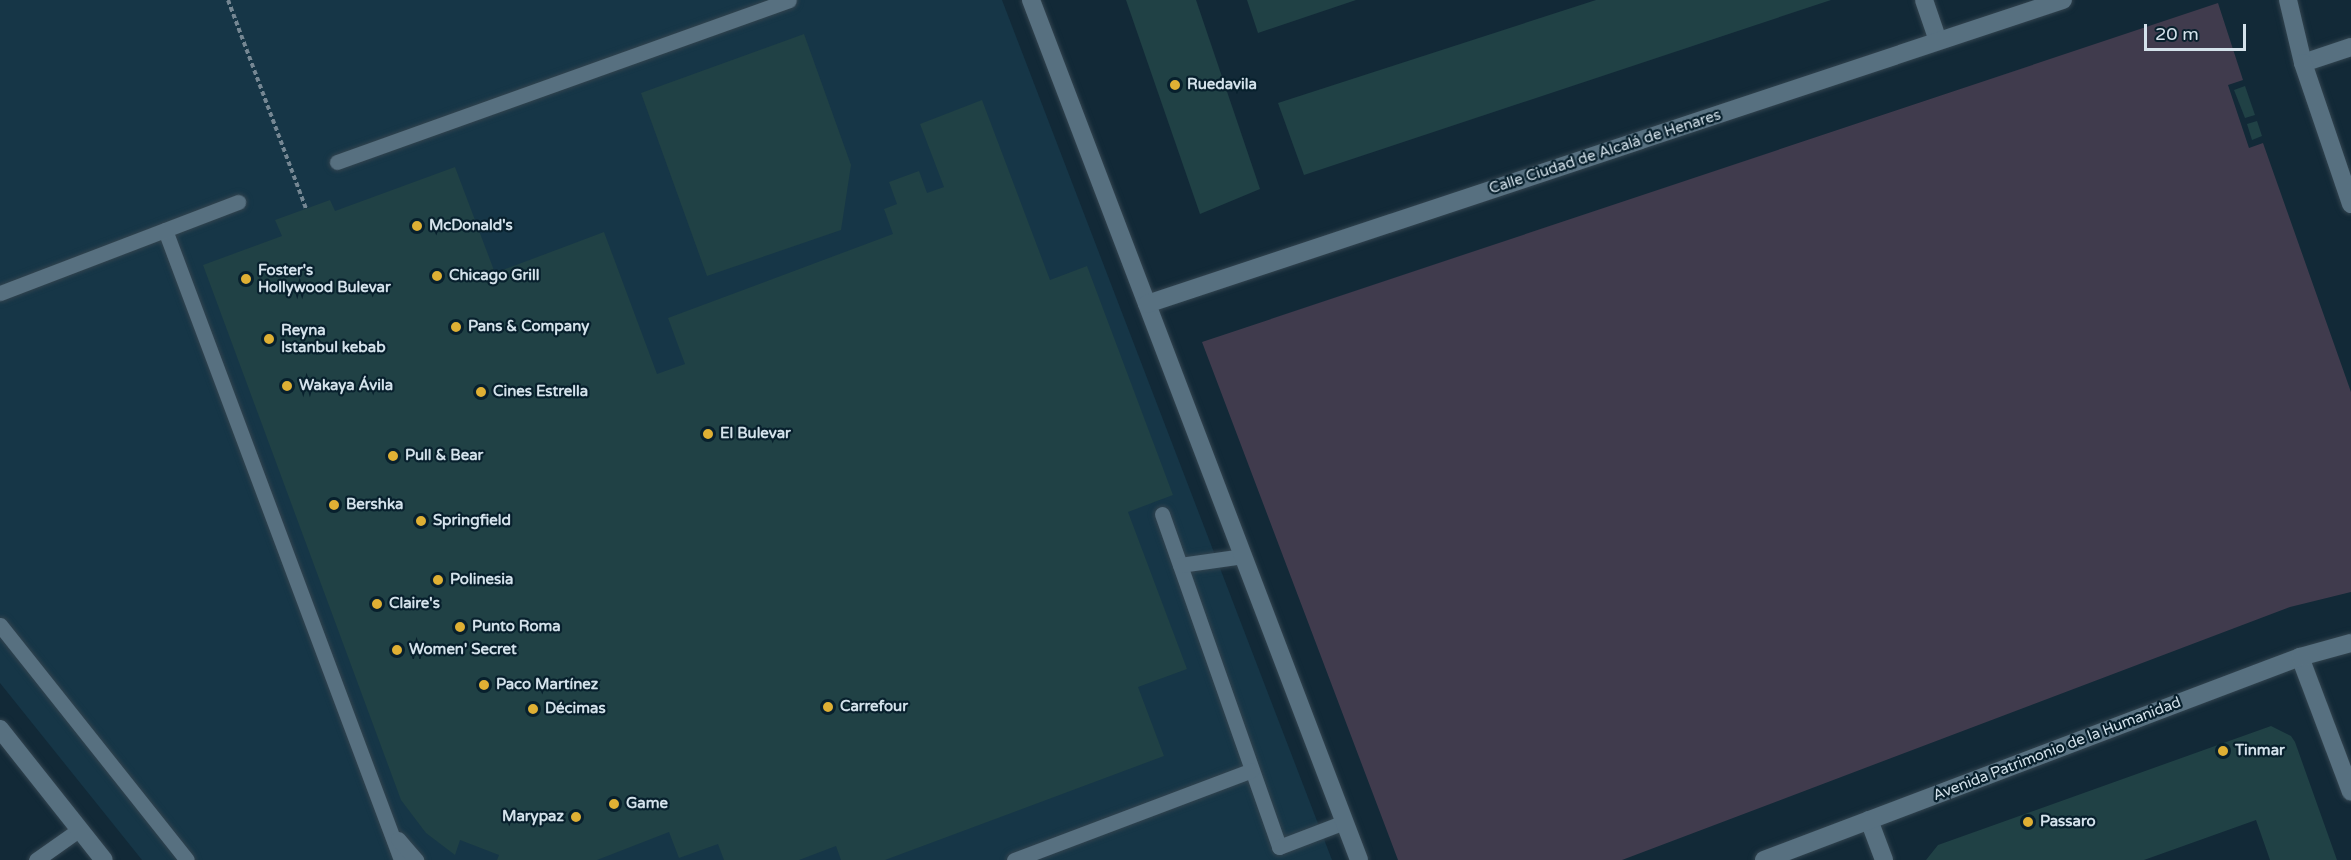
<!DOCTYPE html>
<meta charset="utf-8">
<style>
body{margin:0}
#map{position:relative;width:2351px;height:860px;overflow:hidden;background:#122937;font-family:"Varela Round",sans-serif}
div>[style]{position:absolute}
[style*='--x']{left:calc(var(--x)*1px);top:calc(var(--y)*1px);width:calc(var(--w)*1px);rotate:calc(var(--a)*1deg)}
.built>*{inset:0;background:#163647}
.green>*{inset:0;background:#403b4d}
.building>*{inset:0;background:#204145}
.path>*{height:4px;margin-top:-2px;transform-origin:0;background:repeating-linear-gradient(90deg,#758793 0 4.5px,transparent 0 7.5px)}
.roads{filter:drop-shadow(0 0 2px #33444f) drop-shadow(0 0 2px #33444f)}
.lane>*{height:15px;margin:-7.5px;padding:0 7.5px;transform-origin:7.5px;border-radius:7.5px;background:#577080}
.street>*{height:18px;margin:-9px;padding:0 9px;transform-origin:9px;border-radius:9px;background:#577080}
.secondary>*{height:18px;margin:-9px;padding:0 9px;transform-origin:9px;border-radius:9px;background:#577080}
.dots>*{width:16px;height:16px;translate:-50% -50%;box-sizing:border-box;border:3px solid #08202d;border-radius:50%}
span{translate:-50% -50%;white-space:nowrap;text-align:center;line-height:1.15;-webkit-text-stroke:4.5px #08202d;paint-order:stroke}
.poi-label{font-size:15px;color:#d4e2eb;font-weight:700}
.left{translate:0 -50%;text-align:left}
.right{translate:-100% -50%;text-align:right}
.street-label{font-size:15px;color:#d4e2eb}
.scale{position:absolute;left:2144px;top:24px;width:102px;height:27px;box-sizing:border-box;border:3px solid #d4e2eb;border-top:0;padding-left:8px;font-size:18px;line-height:21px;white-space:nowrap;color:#d4e2eb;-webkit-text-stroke:4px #08202d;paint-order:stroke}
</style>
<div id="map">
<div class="built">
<div style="clip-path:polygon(0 0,1002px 0,1332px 860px,142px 860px,0 683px)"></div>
</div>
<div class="green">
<div style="clip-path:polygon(2218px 3px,2243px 80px,2228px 85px,2249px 148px,2263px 143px,2351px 392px,2351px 592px,2290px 607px,1622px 860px,1398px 860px,1202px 342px)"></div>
</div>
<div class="building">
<div style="clip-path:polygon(1126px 0,1196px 0,1260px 189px,1200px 214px)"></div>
<div style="clip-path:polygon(1247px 0,1356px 0,1258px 33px)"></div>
<div style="clip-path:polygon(1596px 0,1831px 0,1304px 175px,1278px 103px)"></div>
<div style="clip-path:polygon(804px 34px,851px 165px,841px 230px,707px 276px,641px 93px)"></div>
<div style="clip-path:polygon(2245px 86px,2255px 115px,2245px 118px,2234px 90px)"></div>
<div style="clip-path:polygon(982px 100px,1050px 280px,1087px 266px,1173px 495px,1128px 512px,1187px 669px,1138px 687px,1164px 756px,885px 860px,841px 860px,836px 846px,799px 860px,724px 860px,718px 844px,679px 858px,669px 832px,597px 860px,497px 860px,499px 855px,460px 840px,455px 855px,426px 833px,401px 800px,203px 265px,282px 236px,275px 220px,330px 200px,335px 211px,455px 167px,495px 273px,604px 232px,657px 374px,685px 364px,668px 318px,893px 234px,884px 209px,897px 204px,889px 182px,919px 171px,927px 193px,944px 187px,920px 124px)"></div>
<div style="clip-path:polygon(2257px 121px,2262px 136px,2252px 140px,2247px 124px)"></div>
<div style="clip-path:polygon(2271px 726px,2291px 736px,2295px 742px,2337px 860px,2270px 860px,2256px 820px,2144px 860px,1926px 860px,1938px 845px)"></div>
</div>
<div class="path">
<div style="--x:228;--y:0;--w:223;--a:69.5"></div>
</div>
<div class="roads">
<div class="lane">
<div style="--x:337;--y:162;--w:480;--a:-19.7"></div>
<div style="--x:165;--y:230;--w:673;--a:69.46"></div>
<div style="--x:0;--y:293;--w:255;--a:-20.9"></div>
<div style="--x:1162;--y:514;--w:353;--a:70.6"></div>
<div style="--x:1279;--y:847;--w:70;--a:-21"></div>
<div style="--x:1180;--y:565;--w:64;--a:-8.1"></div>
<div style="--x:0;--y:625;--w:300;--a:51.5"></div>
<div style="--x:398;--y:839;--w:28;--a:49"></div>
<div style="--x:36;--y:860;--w:54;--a:-35.2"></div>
<div style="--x:1014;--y:860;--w:254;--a:-20.7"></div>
</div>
<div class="street">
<div style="--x:1031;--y:0;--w:920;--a:69.12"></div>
<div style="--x:1924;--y:0;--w:43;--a:71.1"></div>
<div style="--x:2303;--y:63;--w:51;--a:-18.4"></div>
<div style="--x:1147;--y:304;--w:965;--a:-18.36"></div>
<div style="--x:2300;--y:657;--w:144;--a:69.3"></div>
<div style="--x:1869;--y:820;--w:43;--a:69.4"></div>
</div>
<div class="secondary">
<div style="--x:2288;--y:0;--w:65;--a:76.6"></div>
<div style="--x:2303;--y:63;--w:149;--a:71.2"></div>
<div style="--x:0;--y:729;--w:167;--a:51.6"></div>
<div style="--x:1764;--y:860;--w:573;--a:-20.74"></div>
<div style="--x:2300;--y:657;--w:53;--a:-15.4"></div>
</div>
</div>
<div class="dots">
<div style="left:1175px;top:85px;background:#dfb034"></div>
<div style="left:417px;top:226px;background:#dfb034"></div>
<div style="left:437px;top:276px;background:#dfb034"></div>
<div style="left:246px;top:279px;background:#dfb034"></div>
<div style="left:456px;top:327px;background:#dfb034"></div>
<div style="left:269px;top:339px;background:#dfb034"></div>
<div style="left:287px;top:386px;background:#dfb034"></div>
<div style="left:481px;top:392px;background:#dfb034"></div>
<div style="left:708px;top:434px;background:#dfb034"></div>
<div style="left:393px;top:456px;background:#dfb034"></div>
<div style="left:334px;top:505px;background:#dfb034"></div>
<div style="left:421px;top:521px;background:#dfb034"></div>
<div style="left:438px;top:580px;background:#dfb034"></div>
<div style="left:377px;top:604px;background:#dfb034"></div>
<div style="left:460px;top:627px;background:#dfb034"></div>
<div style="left:397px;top:650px;background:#dfb034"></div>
<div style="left:484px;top:685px;background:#dfb034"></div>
<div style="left:828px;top:707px;background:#dfb034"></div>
<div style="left:533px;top:709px;background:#dfb034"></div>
<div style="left:2223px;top:751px;background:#dfb034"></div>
<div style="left:614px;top:804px;background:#dfb034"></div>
<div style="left:576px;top:817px;background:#dfb034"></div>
<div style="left:2028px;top:822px;background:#dfb034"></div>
</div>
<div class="poi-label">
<span class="left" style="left:1187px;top:85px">Ruedavila</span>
<span class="left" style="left:429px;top:226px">McDonald's</span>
<span class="left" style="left:258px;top:279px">Foster's<br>Hollywood Bulevar</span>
<span class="left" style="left:449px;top:276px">Chicago Grill</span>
<span class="left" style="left:468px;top:327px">Pans &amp; Company</span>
<span class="left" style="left:281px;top:339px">Reyna<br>Istanbul kebab</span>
<span class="left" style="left:299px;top:386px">Wakaya Ávila</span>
<span class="left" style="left:493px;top:392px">Cines Estrella</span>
<span class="left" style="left:720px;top:434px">El Bulevar</span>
<span class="left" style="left:405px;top:456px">Pull &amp; Bear</span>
<span class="left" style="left:346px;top:505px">Bershka</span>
<span class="left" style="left:433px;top:521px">Springfield</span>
<span class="left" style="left:450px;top:580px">Polinesia</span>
<span class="left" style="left:389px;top:604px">Claire's</span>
<span class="left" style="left:472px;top:627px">Punto Roma</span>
<span class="left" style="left:409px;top:650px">Women' Secret</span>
<span class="left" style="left:496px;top:685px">Paco Martínez</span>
<span class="left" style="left:840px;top:707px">Carrefour</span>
<span class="left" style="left:545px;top:709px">Décimas</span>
<span class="left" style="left:2235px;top:751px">Tinmar</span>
<span class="left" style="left:626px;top:804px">Game</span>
<span class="right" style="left:564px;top:817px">Marypaz</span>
<span class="left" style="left:2040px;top:822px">Passaro</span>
</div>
<div class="street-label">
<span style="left:1605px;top:152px;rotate:-18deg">Calle Ciudad de Alcalá de Henares</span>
<span style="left:2057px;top:749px;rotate:-21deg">Avenida Patrimonio de la Humanidad</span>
</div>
<div class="scale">20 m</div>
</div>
